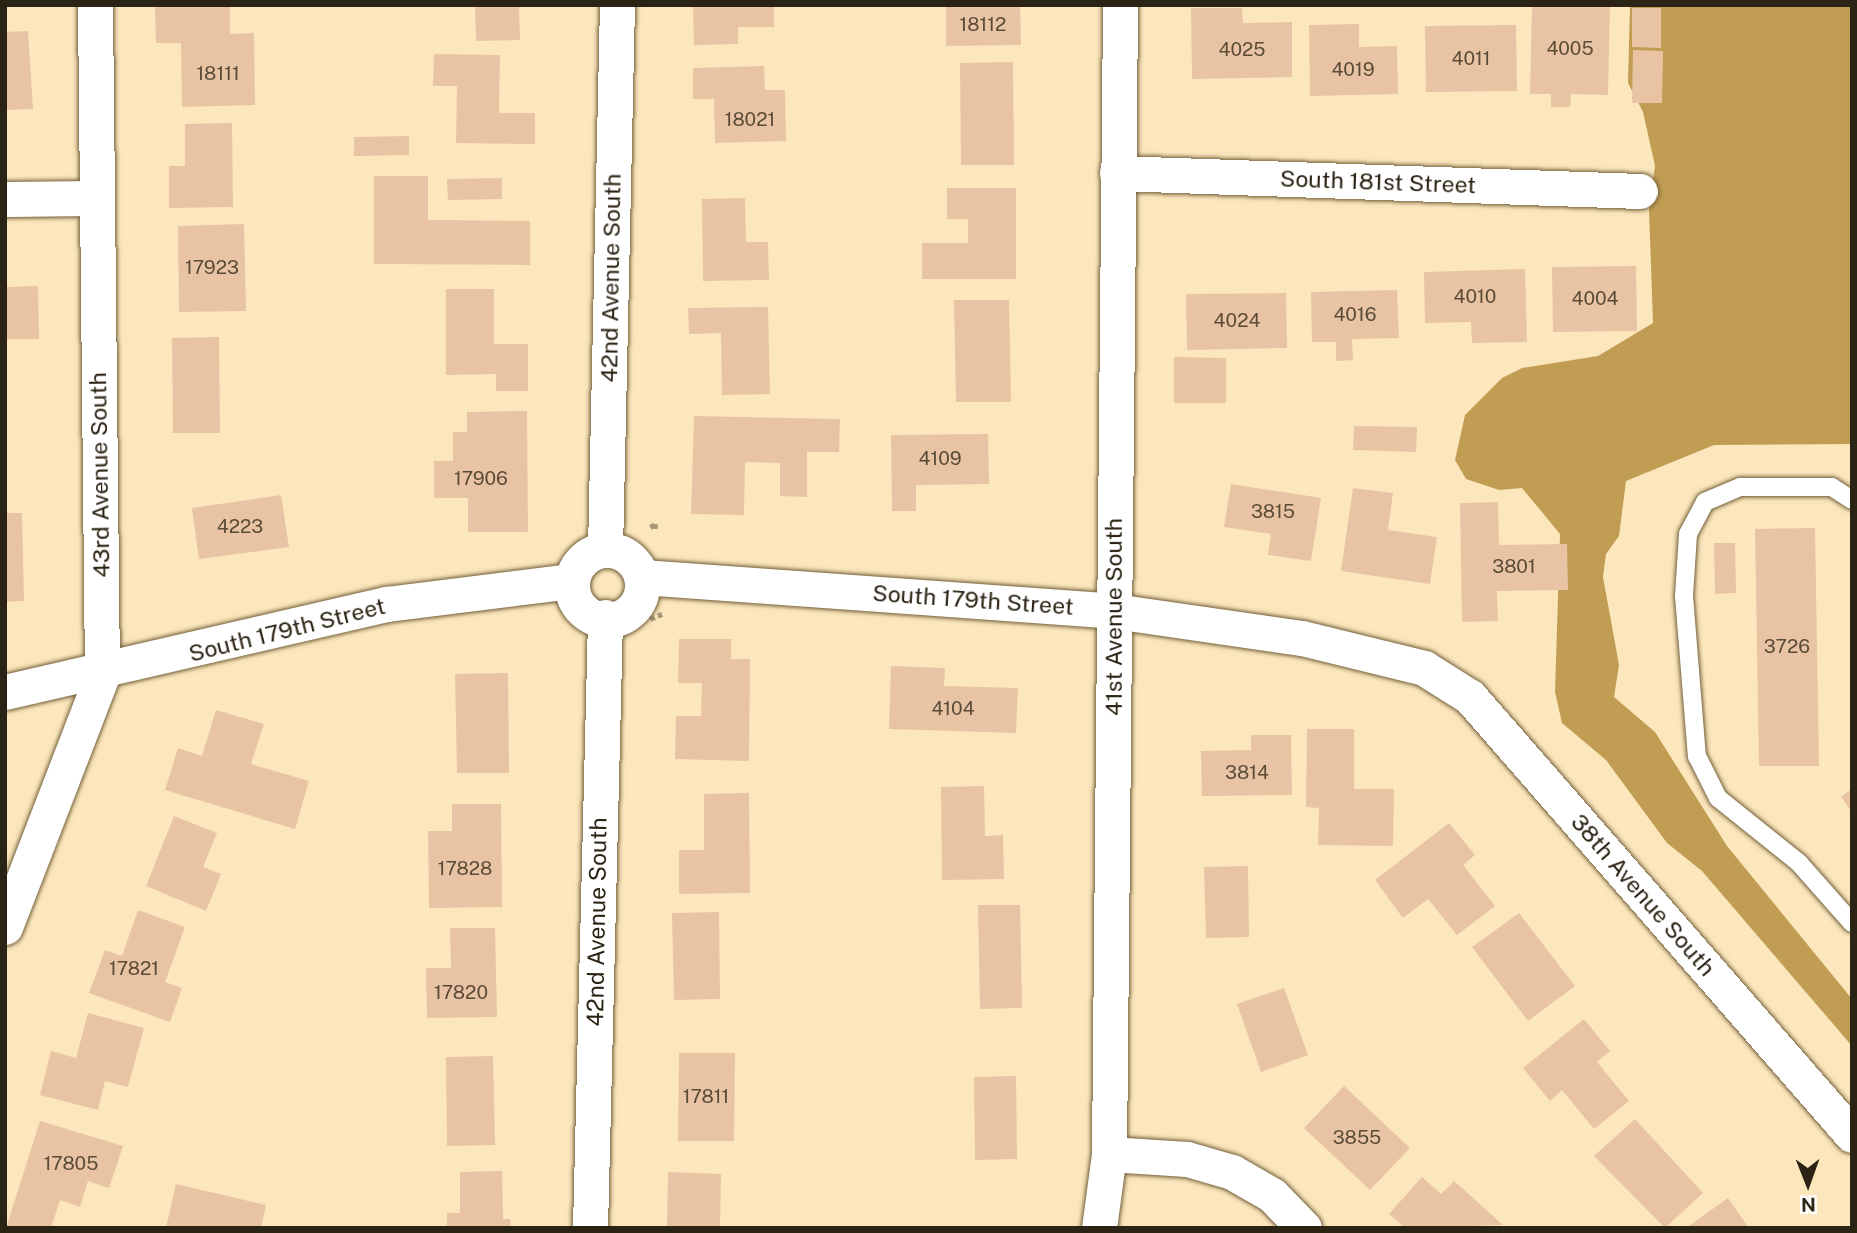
<!DOCTYPE html>
<style>
body{margin:0}
#map{position:relative;width:1857px;height:1233px;overflow:hidden;background:#fce7bd;font-family:"Public Sans",sans-serif}
div>[style]{position:absolute}
[style*='--x']{left:calc(var(--x)*1px);top:calc(var(--y)*1px);width:calc(var(--w)*1px);rotate:calc(var(--a)*1deg)}
.forest>*{inset:0;background:#c19d53}
.building>*{inset:0;background:#e8c4a4}
.path>*{height:4.5px;margin-top:-2.25px;transform-origin:0;background:repeating-linear-gradient(90deg,#a89879 0 5px,transparent 0 8.5px)}
.roads{filter:drop-shadow(0 0 2px #725f39) drop-shadow(0 0 2px #725f39)}
.lane>*{height:18px;margin:-9px;padding:0 9px;transform-origin:9px;border-radius:9px;background:#fff}
.street>*{height:35px;margin:-17.5px;padding:0 17.5px;transform-origin:17.5px;border-radius:17.5px;background:#fff}
.street>.ring{margin:-17.5px;padding:0;box-sizing:content-box;background:none;border:35px solid #fff;border-radius:50%}
span{translate:-50% -50%;white-space:nowrap;text-align:center;line-height:1.15;-webkit-text-stroke:5px #fff;paint-order:stroke}
.number-label{font-size:19px;color:#5a4b37}
.number-label span{-webkit-text-stroke-width:0}
.street-label{font-size:23px;color:#2b2313}
.frame{position:absolute;inset:0;border:7px solid #2b2313;pointer-events:none}
.north{position:absolute;left:1773px;top:1149px;width:70px;height:70px;-webkit-text-stroke:5px #fff;paint-order:stroke;rotate:179deg;font-size:19px;font-weight:700;line-height:28px;text-align:center;color:#2b2313}
.north::after{content:'';display:block;margin:auto;width:24px;height:32px;background:#2b2313;clip-path:polygon(50% 0,100% 100%,50% 72%,0 100%)}
</style>
<div id="map">
<div class="forest">
<div style="clip-path:polygon(1630px 5px,1852px 5px,1852px 444px,1714px 445px,1626px 481px,1619px 536px,1606px 554px,1603px 577px,1619px 665px,1614px 697px,1655px 732px,1727px 846px,1852px 999px,1852px 1046px,1702px 871px,1667px 843px,1606px 760px,1562px 723px,1555px 692px,1560px 534px,1522px 488px,1499px 490px,1466px 479px,1455px 460px,1465px 415px,1502px 378px,1522px 368px,1598px 356px,1653px 323px,1649px 210px,1655px 166px,1643px 112px,1628px 83px)"></div>
</div>
<div class="building">
<div style="clip-path:polygon(475px 5px,519px 5px,520px 40px,476px 41px)"></div>
<div style="clip-path:polygon(693px 5px,774px 5px,774px 27px,738px 27px,738px 44px,694px 45px)"></div>
<div style="clip-path:polygon(946px 5px,1020px 5px,1021px 45px,946px 46px)"></div>
<div style="clip-path:polygon(1532px 5px,1610px 5px,1608px 95px,1571px 94px,1570px 107px,1551px 107px,1551px 94px,1530px 94px)"></div>
<div style="clip-path:polygon(230px 6px,230px 34px,254px 33px,255px 105px,182px 107px,181px 43px,156px 43px,155px 7px)"></div>
<div style="clip-path:polygon(1191px 8px,1242px 8px,1243px 23px,1292px 22px,1292px 77px,1192px 79px)"></div>
<div style="clip-path:polygon(1632px 8px,1661px 8px,1661px 48px,1632px 47px)"></div>
<div style="clip-path:polygon(1359px 24px,1359px 47px,1397px 46px,1398px 94px,1310px 96px,1309px 25px)"></div>
<div style="clip-path:polygon(1516px 25px,1517px 91px,1426px 92px,1425px 26px)"></div>
<div style="clip-path:polygon(28px 31px,33px 109px,5px 110px,5px 32px)"></div>
<div style="clip-path:polygon(1633px 50px,1663px 51px,1662px 103px,1632px 103px)"></div>
<div style="clip-path:polygon(434px 54px,500px 55px,499px 113px,535px 113px,535px 144px,456px 143px,457px 86px,433px 86px)"></div>
<div style="clip-path:polygon(1013px 62px,1014px 165px,961px 165px,960px 63px)"></div>
<div style="clip-path:polygon(764px 66px,765px 90px,785px 90px,786px 141px,715px 143px,714px 99px,693px 99px,693px 68px)"></div>
<div style="clip-path:polygon(232px 123px,233px 207px,169px 208px,169px 166px,185px 166px,185px 124px)"></div>
<div style="clip-path:polygon(409px 136px,409px 155px,354px 156px,354px 137px)"></div>
<div style="clip-path:polygon(374px 176px,428px 176px,428px 220px,530px 221px,530px 265px,374px 264px)"></div>
<div style="clip-path:polygon(502px 178px,502px 199px,448px 200px,447px 179px)"></div>
<div style="clip-path:polygon(947px 188px,1016px 188px,1016px 279px,922px 279px,922px 243px,968px 243px,968px 219px,947px 219px)"></div>
<div style="clip-path:polygon(745px 198px,746px 242px,768px 242px,769px 280px,703px 281px,702px 199px)"></div>
<div style="clip-path:polygon(244px 224px,246px 311px,179px 312px,178px 226px)"></div>
<div style="clip-path:polygon(1636px 266px,1637px 331px,1553px 332px,1552px 267px)"></div>
<div style="clip-path:polygon(1525px 269px,1527px 342px,1472px 343px,1471px 322px,1425px 323px,1424px 272px)"></div>
<div style="clip-path:polygon(38px 286px,39px 339px,5px 339px,5px 287px)"></div>
<div style="clip-path:polygon(446px 289px,494px 289px,494px 344px,528px 344px,528px 391px,496px 391px,496px 374px,446px 375px)"></div>
<div style="clip-path:polygon(1397px 290px,1399px 338px,1352px 339px,1353px 360px,1336px 361px,1336px 342px,1312px 342px,1311px 292px)"></div>
<div style="clip-path:polygon(1286px 293px,1287px 348px,1187px 350px,1186px 294px)"></div>
<div style="clip-path:polygon(954px 300px,1009px 300px,1011px 402px,956px 402px)"></div>
<div style="clip-path:polygon(768px 307px,770px 394px,722px 395px,721px 333px,689px 334px,688px 308px)"></div>
<div style="clip-path:polygon(219px 337px,220px 433px,173px 433px,172px 338px)"></div>
<div style="clip-path:polygon(1174px 357px,1226px 358px,1226px 403px,1174px 403px)"></div>
<div style="clip-path:polygon(527px 411px,528px 532px,468px 532px,468px 498px,434px 498px,434px 461px,453px 461px,453px 432px,467px 432px,467px 412px)"></div>
<div style="clip-path:polygon(694px 416px,840px 419px,839px 452px,807px 452px,807px 497px,780px 496px,780px 463px,745px 462px,744px 515px,691px 514px)"></div>
<div style="clip-path:polygon(1354px 426px,1417px 427px,1416px 452px,1353px 450px)"></div>
<div style="clip-path:polygon(988px 434px,989px 484px,916px 485px,916px 511px,892px 511px,891px 435px)"></div>
<div style="clip-path:polygon(1231px 484px,1321px 498px,1311px 561px,1268px 555px,1271px 534px,1224px 527px)"></div>
<div style="clip-path:polygon(1353px 488px,1393px 493px,1388px 530px,1437px 537px,1430px 584px,1341px 571px)"></div>
<div style="clip-path:polygon(281px 495px,289px 547px,199px 559px,192px 508px)"></div>
<div style="clip-path:polygon(1498px 502px,1499px 545px,1567px 544px,1568px 590px,1497px 591px,1498px 621px,1462px 622px,1460px 503px)"></div>
<div style="clip-path:polygon(5px 513px,22px 513px,24px 601px,5px 602px)"></div>
<div style="clip-path:polygon(1815px 528px,1819px 766px,1759px 766px,1755px 529px)"></div>
<div style="clip-path:polygon(1714px 543px,1735px 543px,1736px 593px,1715px 594px)"></div>
<div style="clip-path:polygon(679px 639px,731px 639px,731px 659px,750px 659px,749px 761px,675px 759px,676px 716px,701px 716px,702px 683px,678px 683px)"></div>
<div style="clip-path:polygon(891px 666px,945px 668px,944px 686px,1018px 688px,1016px 733px,889px 729px)"></div>
<div style="clip-path:polygon(508px 673px,509px 773px,457px 773px,455px 674px)"></div>
<div style="clip-path:polygon(216px 710px,264px 724px,251px 764px,309px 781px,295px 829px,165px 790px,178px 748px,202px 756px)"></div>
<div style="clip-path:polygon(1307px 729px,1354px 729px,1354px 789px,1394px 789px,1393px 846px,1318px 845px,1319px 808px,1306px 807px)"></div>
<div style="clip-path:polygon(1251px 735px,1291px 735px,1292px 795px,1202px 796px,1201px 751px,1251px 750px)"></div>
<div style="clip-path:polygon(984px 786px,985px 836px,1003px 835px,1004px 879px,942px 880px,941px 787px)"></div>
<div style="clip-path:polygon(1852px 789px,1852px 812px,1841px 797px)"></div>
<div style="clip-path:polygon(749px 793px,750px 893px,679px 894px,679px 850px,704px 850px,704px 794px)"></div>
<div style="clip-path:polygon(452px 804px,501px 804px,502px 907px,429px 908px,428px 831px,452px 831px)"></div>
<div style="clip-path:polygon(174px 816px,217px 833px,203px 867px,221px 874px,206px 911px,146px 886px)"></div>
<div style="clip-path:polygon(1449px 823px,1475px 855px,1463px 865px,1495px 906px,1457px 935px,1428px 899px,1403px 918px,1375px 880px)"></div>
<div style="clip-path:polygon(1248px 866px,1249px 937px,1206px 938px,1204px 867px)"></div>
<div style="clip-path:polygon(978px 905px,1020px 905px,1022px 1008px,980px 1009px)"></div>
<div style="clip-path:polygon(138px 910px,185px 927px,165px 982px,182px 988px,170px 1022px,89px 993px,105px 950px,122px 956px)"></div>
<div style="clip-path:polygon(719px 912px,720px 999px,674px 1000px,672px 913px)"></div>
<div style="clip-path:polygon(1519px 913px,1575px 986px,1528px 1021px,1472px 947px)"></div>
<div style="clip-path:polygon(450px 928px,495px 928px,497px 1017px,427px 1018px,426px 968px,451px 968px)"></div>
<div style="clip-path:polygon(1284px 988px,1308px 1055px,1261px 1072px,1237px 1004px)"></div>
<div style="clip-path:polygon(88px 1013px,144px 1028px,128px 1087px,105px 1081px,98px 1110px,40px 1095px,51px 1051px,76px 1058px)"></div>
<div style="clip-path:polygon(1584px 1019px,1610px 1051px,1597px 1062px,1629px 1101px,1594px 1129px,1562px 1090px,1550px 1101px,1523px 1068px)"></div>
<div style="clip-path:polygon(679px 1053px,735px 1053px,734px 1141px,678px 1141px)"></div>
<div style="clip-path:polygon(493px 1056px,495px 1145px,447px 1146px,446px 1057px)"></div>
<div style="clip-path:polygon(1016px 1076px,1017px 1159px,975px 1160px,974px 1077px)"></div>
<div style="clip-path:polygon(1344px 1086px,1410px 1148px,1370px 1190px,1304px 1128px)"></div>
<div style="clip-path:polygon(1635px 1119px,1703px 1193px,1665px 1228px,1594px 1156px)"></div>
<div style="clip-path:polygon(40px 1121px,123px 1146px,109px 1188px,88px 1181px,80px 1207px,60px 1200px,51px 1228px,6px 1228px)"></div>
<div style="clip-path:polygon(502px 1171px,503px 1219px,510px 1219px,511px 1228px,447px 1228px,447px 1213px,460px 1213px,460px 1172px)"></div>
<div style="clip-path:polygon(668px 1172px,721px 1174px,720px 1228px,667px 1228px)"></div>
<div style="clip-path:polygon(1422px 1177px,1441px 1194px,1454px 1181px,1503px 1225px,1405px 1228px,1389px 1214px)"></div>
<div style="clip-path:polygon(176px 1184px,266px 1205px,261px 1228px,166px 1228px)"></div>
<div style="clip-path:polygon(1728px 1198px,1749px 1228px,1686px 1228px)"></div>
</div>
<div class="path">
<div style="--x:650;--y:527;--w:7;--a:-27"></div>
<div style="--x:656;--y:524;--w:6;--a:99"></div>
<div style="--x:650;--y:619;--w:13;--a:-23"></div>
</div>
<div class="roads">
<div class="lane">
<div style="--x:1852;--y:500;--w:24;--a:-147"></div>
<div style="--x:1832;--y:487;--w:92;--a:180"></div>
<div style="--x:1740;--y:487;--w:38;--a:157"></div>
<div style="--x:1705;--y:502;--w:36;--a:118"></div>
<div style="--x:1688;--y:534;--w:62;--a:93.7"></div>
<div style="--x:1684;--y:596;--w:161;--a:85.4"></div>
<div style="--x:1697;--y:756;--w:47;--a:63.4"></div>
<div style="--x:1718;--y:798;--w:104;--a:38.7"></div>
<div style="--x:1799;--y:863;--w:80;--a:48.5"></div>
</div>
<div class="street">
<div style="--x:1117;--y:173;--w:523;--a:1.97"></div>
<div style="--x:5;--y:199;--w:92;--a:-0.6"></div>
<div class="ring" style="left:572px;top:550px;width:35px;height:35px"></div>
<div style="--x:605;--y:550;--w:545;--a:-88.74"></div>
<div style="--x:642;--y:577;--w:473;--a:4.1"></div>
<div style="--x:1114;--y:611;--w:190;--a:8.2"></div>
<div style="--x:1302;--y:638;--w:126;--a:13.8"></div>
<div style="--x:1424;--y:668;--w:54;--a:32.2"></div>
<div style="--x:1470;--y:697;--w:581;--a:48.91"></div>
<div style="--x:5;--y:692;--w:392;--a:-13"></div>
<div style="--x:387;--y:604;--w:185;--a:-7.1"></div>
<div style="--x:5;--y:927;--w:270;--a:-68.9"></div>
<div style="--x:102;--y:675;--w:670;--a:-90.6"></div>
<div style="--x:1109;--y:1154;--w:78;--a:3.7"></div>
<div style="--x:1187;--y:1159;--w:47;--a:16.1"></div>
<div style="--x:1232;--y:1172;--w:46;--a:29.9"></div>
<div style="--x:1272;--y:1195;--w:46;--a:45.9"></div>
<div style="--x:590;--y:1228;--w:611;--a:-88.59"></div>
<div style="--x:1099;--y:1228;--w:75;--a:-82.3"></div>
<div style="--x:1109;--y:1154;--w:1149;--a:-89.45"></div>
</div>
</div>
<div class="number-label">
<span style="left:983px;top:25px">18112</span>
<span style="left:1570px;top:49px">4005</span>
<span style="left:1242px;top:50px">4025</span>
<span style="left:1471px;top:59px">4011</span>
<span style="left:1353px;top:70px">4019</span>
<span style="left:218px;top:74px">18111</span>
<span style="left:750px;top:120px">18021</span>
<span style="left:212px;top:268px">17923</span>
<span style="left:1475px;top:297px">4010</span>
<span style="left:1595px;top:299px">4004</span>
<span style="left:1355px;top:315px">4016</span>
<span style="left:1237px;top:321px">4024</span>
<span style="left:940px;top:459px">4109</span>
<span style="left:481px;top:479px">17906</span>
<span style="left:1273px;top:512px">3815</span>
<span style="left:240px;top:527px">4223</span>
<span style="left:1514px;top:567px">3801</span>
<span style="left:1787px;top:647px">3726</span>
<span style="left:953px;top:709px">4104</span>
<span style="left:1247px;top:773px">3814</span>
<span style="left:465px;top:869px">17828</span>
<span style="left:134px;top:969px">17821</span>
<span style="left:461px;top:993px">17820</span>
<span style="left:706px;top:1097px">17811</span>
<span style="left:1357px;top:1138px">3855</span>
<span style="left:71px;top:1164px">17805</span>
</div>
<div class="street-label">
<span style="left:1378px;top:182px;rotate:2deg">South 181st Street</span>
<span style="left:611px;top:278px;rotate:-89deg">42nd Avenue South</span>
<span style="left:100px;top:475px;rotate:-91deg">43rd Avenue South</span>
<span style="left:973px;top:600px;rotate:4deg">South 179th Street</span>
<span style="left:1114px;top:617px;rotate:-90deg">41st Avenue South</span>
<span style="left:287px;top:630px;rotate:-14deg">South 179th Street</span>
<span style="left:1643px;top:895px;rotate:49deg">38th Avenue South</span>
<span style="left:597px;top:922px;rotate:-89deg">42nd Avenue South</span>
</div>
<div class="frame"></div>
<div class="north">N</div>
</div>
